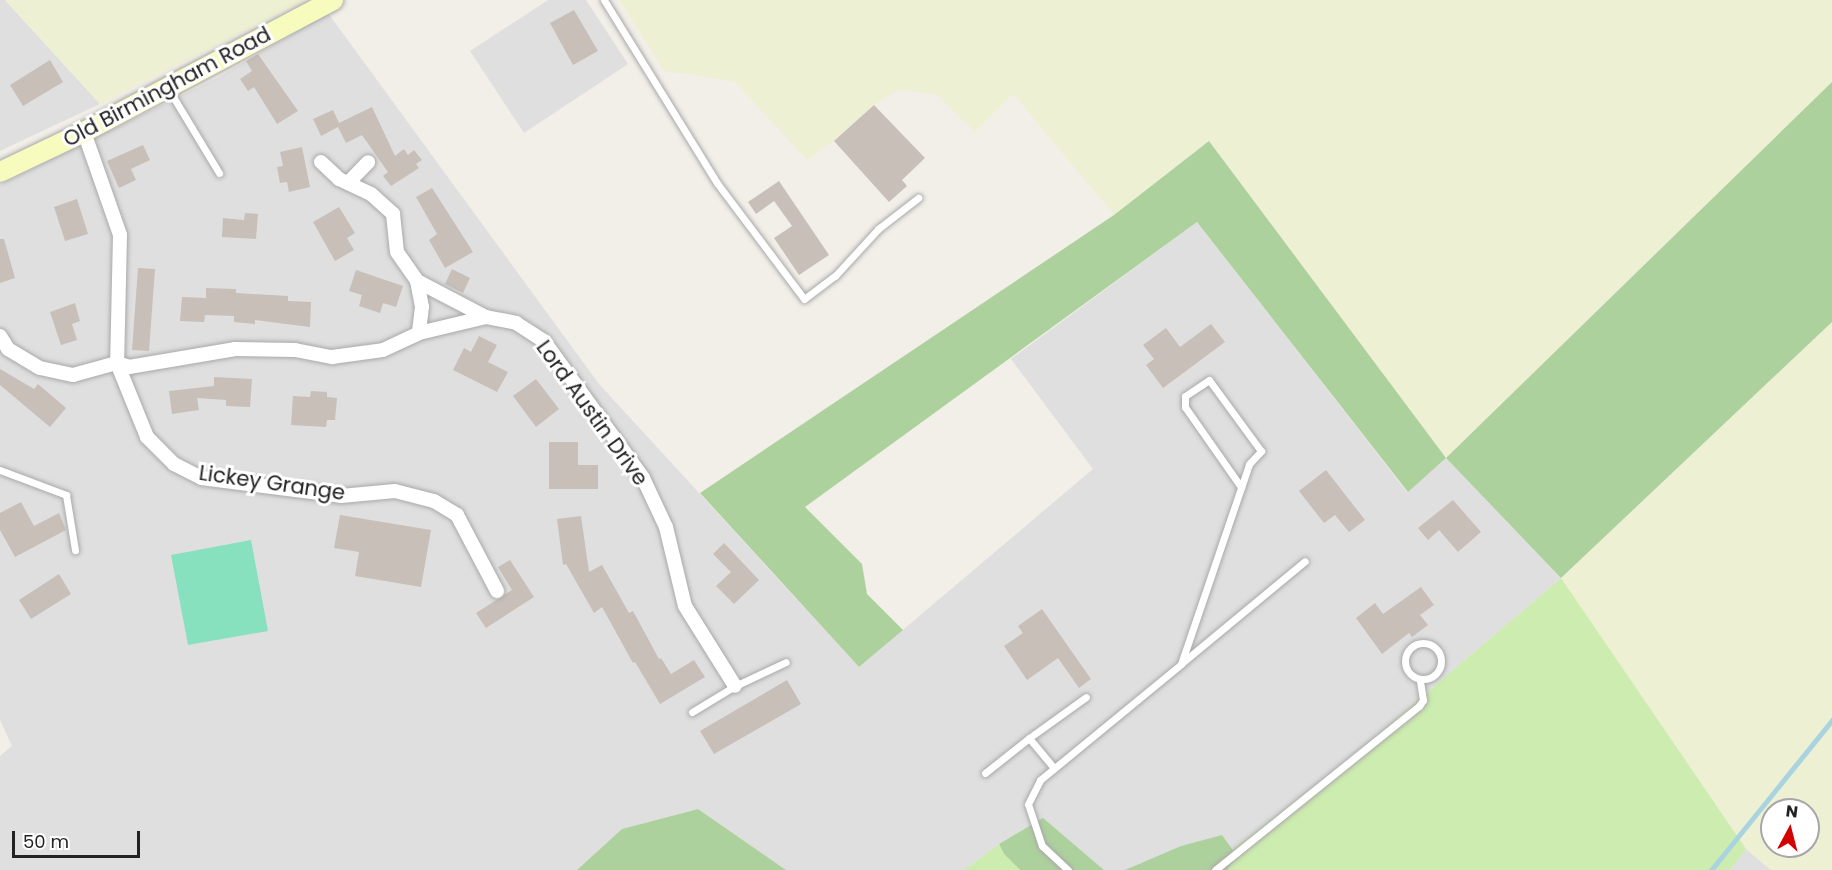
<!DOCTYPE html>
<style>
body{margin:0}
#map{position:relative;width:1832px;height:870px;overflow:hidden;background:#f2efe9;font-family:Poppins,sans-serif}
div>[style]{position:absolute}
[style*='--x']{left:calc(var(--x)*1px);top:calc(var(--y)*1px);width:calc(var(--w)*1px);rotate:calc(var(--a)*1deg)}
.residential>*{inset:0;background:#e0dfdf}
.farmland>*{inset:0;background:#eef0d4}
.grass>*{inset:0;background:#cdecaf}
.forest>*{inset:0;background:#add19d}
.pitch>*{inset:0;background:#87e1be}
.stream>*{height:5px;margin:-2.5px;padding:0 2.5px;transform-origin:2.5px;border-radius:2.5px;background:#a9d3df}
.building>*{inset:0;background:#c7bfb8}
.roads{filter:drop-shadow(0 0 2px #a9a9a9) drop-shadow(0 0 2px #a9a9a9)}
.service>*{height:7px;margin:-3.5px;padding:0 3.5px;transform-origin:3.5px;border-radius:3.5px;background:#fff}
.service>.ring{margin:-3.5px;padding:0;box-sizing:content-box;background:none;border:7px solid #fff;border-radius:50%}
.minor>*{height:14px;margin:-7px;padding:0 7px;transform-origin:7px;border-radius:7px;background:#fff}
.secondary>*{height:20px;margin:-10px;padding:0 10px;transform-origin:10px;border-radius:10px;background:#f8fbbe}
span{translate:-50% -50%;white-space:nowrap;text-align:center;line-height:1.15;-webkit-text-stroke:6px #fff;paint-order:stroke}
.street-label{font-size:21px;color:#222}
.north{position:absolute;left:1760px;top:798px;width:60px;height:60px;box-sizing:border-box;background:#fff;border:2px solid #a7a7a7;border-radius:50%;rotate:7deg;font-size:16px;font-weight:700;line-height:24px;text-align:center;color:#222}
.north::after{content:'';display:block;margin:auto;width:21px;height:27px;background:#d40001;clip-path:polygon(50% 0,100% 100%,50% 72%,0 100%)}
.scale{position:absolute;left:12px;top:831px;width:128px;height:27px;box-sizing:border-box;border:3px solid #222;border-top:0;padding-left:8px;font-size:18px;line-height:21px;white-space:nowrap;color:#222;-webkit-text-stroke:4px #fff;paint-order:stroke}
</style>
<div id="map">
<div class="residential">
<div style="clip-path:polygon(0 0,5px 0,100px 104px,0 151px)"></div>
<div style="clip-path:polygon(548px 0,586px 0,628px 64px,524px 133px,470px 51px)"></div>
<div style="clip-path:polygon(328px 13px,599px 384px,859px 667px,1093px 469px,1011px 359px,1197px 222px,1407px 492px,1446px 458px,1561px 578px,1350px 758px,1206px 870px,1092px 870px,1043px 819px,999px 844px,964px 870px,786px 870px,698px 809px,623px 829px,577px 870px,0 870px,0 756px,12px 746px,0 720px,0 185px,217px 78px)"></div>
<div style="clip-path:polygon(1746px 849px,1771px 870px,1730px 870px)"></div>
</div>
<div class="farmland">
<div style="clip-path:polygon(5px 0,307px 0,100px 104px)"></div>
<div style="clip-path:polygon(619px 0,1832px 0,1832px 82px,1446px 458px,1209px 141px,1114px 215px,1013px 94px,975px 132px,936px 94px,898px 90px,874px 105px,834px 141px,807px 160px,734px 81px,664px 71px)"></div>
<div style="clip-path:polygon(evenodd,1832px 322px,1832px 870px,1771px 870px,1746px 849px,1561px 578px,1832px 322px,1772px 810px,1808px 810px,1808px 846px,1772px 846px,1772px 810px)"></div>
</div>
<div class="grass">
<div style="clip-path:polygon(1561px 578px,1746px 849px,1730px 870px,1206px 870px,1350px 758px)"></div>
<div style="clip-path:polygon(999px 844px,1004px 854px,1020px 870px,964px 870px)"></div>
</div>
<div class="forest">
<div style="clip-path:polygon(1832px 82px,1832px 322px,1561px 578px,1446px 458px,1408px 492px,1197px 222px,805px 507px,862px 564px,867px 594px,903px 630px,859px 667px,700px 493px,1114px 215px,1209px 141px,1446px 458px)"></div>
<div style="clip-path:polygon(698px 809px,786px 870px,577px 870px,622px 829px)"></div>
<div style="clip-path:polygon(1043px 818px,1104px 870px,1020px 870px,1004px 854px,999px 844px)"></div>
<div style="clip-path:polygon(1222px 835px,1237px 856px,1227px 870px,1125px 870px,1181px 846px)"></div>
</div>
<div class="pitch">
<div style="clip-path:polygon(251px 540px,268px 631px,188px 645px,171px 555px)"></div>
</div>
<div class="stream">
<div style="--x:1711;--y:870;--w:193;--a:-51.1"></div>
</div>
<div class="building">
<div style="clip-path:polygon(574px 10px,598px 51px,573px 65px,550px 23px)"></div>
<div style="clip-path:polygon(258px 54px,298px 111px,277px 124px,254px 87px,248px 91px,240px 79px,252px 71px,246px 61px)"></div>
<div style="clip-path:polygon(50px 60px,63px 82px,23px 106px,10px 85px)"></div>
<div style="clip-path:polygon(874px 105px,925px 158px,902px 180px,907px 186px,889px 202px,834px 141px)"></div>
<div style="clip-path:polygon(372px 107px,395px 156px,404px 149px,408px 155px,414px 150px,422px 160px,416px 164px,419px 168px,391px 186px,383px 176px,388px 172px,362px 135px,346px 143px,338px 127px,321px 136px,313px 119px,333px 110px,339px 123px)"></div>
<div style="clip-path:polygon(143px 145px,150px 160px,131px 169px,136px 180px,119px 188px,107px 161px)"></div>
<div style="clip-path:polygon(302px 147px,310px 187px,289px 192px,287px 182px,280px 183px,277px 167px,283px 166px,280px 152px)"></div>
<div style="clip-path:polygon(779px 181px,829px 255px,799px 275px,774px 238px,792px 226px,774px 201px,756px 214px,748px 202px)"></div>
<div style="clip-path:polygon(432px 188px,473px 252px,445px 268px,429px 240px,437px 234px,416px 197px)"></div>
<div style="clip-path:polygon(77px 199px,88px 234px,65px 241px,54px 207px)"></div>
<div style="clip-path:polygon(339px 207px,355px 233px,347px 238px,354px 250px,335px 261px,313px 222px)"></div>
<div style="clip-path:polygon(245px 213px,258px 214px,256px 239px,222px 237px,223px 218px,244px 220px)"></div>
<div style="clip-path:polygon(0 239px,4px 239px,15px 278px,0 283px)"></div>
<div style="clip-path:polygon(138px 268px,155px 269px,149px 351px,132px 350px)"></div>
<div style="clip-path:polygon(452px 269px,470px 278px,463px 293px,445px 284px)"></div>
<div style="clip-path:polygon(356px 270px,403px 286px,396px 307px,383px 303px,380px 313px,359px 306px,362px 295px,349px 291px)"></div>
<div style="clip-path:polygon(206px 288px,236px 289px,236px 293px,288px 296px,288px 301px,311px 302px,310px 327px,255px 320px,255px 324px,234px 322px,234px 316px,205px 315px,204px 322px,180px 321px,182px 297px,206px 298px)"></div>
<div style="clip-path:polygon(75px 303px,80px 321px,72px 324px,77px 340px,61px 345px,50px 312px)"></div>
<div style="clip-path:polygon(1211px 324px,1225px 342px,1163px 388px,1146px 365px,1154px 359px,1143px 345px,1166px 328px,1180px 347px)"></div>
<div style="clip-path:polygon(479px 336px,497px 345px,488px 362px,508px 372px,497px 392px,453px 370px,464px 348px,471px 352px)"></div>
<div style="clip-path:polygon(0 369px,34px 389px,38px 384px,66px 408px,50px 427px,0 385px)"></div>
<div style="clip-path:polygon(214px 377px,252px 379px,250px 407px,226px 406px,226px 400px,197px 398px,199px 410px,172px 414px,169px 391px,214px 386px)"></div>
<div style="clip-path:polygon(536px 379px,559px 409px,536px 427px,513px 396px)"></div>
<div style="clip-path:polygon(311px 391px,327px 392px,327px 397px,337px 398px,335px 420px,327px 420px,326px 427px,291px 425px,293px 396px,310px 397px)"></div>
<div style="clip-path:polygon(549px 442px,578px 442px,578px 465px,598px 465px,598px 489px,549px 489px)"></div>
<div style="clip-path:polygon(1326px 470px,1365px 520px,1349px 532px,1335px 515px,1324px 523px,1299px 491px)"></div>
<div style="clip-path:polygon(1453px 500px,1481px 532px,1458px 552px,1439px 530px,1428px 540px,1418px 528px)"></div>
<div style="clip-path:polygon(21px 502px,34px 526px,59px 513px,66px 530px,15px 557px,0 530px,0 513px)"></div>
<div style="clip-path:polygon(340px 515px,431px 530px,421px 587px,355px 576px,359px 552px,334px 548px)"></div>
<div style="clip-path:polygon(581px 516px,589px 572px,602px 565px,629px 613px,633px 611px,659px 659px,661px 658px,671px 674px,694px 660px,705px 677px,660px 704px,635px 662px,633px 663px,602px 607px,594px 613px,566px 564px,563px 565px,557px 519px)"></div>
<div style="clip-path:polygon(724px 543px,759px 580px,734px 604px,716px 586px,731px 572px,713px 554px)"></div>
<div style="clip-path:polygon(510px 560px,534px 597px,486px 628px,476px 613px,512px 590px,498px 567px)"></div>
<div style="clip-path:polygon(59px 574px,71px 594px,31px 619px,19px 600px)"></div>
<div style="clip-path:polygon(1421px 587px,1434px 605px,1420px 615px,1428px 625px,1412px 637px,1409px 633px,1382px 654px,1356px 618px,1375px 603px,1383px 614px)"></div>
<div style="clip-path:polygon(1042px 609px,1091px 679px,1079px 688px,1058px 658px,1027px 680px,1004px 646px,1023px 633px,1018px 626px)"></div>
<div style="clip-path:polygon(787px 680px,801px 704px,714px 754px,700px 731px)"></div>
</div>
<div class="roads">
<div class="service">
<div style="--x:604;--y:0;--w:215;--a:58.3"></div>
<div style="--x:717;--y:183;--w:145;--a:53.1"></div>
<div style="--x:804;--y:299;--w:39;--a:-37"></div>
<div style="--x:835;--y:276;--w:64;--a:-47.5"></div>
<div style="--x:878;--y:229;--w:51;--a:-37.8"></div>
<div style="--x:169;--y:90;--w:97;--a:58.9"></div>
<div style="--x:0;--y:470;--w:71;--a:20.7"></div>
<div style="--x:66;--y:495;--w:56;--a:80.7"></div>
<div class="ring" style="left:1405px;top:643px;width:29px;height:29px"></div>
<div style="--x:1183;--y:662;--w:158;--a:-39.6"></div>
<div style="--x:692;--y:712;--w:50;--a:-31.2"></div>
<div style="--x:735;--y:686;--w:56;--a:-25.2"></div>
<div style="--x:1054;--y:768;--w:39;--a:-130"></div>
<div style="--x:1029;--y:738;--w:70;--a:-35.7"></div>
<div style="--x:985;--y:773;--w:56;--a:-38.5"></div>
<div style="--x:1068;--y:870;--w:35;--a:-137"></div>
<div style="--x:1042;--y:846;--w:44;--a:-108.4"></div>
<div style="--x:1028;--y:804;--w:27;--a:-63"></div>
<div style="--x:1040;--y:780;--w:183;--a:-39.4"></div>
<div style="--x:1181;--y:664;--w:211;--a:-71.2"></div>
<div style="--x:1249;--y:464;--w:18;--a:-47"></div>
<div style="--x:1261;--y:451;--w:88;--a:-126.2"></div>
<div style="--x:1209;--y:380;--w:29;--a:146"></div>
<div style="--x:1185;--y:396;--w:11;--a:90"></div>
<div style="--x:1185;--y:407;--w:98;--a:55"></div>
<div style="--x:1215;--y:870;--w:262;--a:-38.8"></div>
<div style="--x:1419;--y:706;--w:7;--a:-56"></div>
<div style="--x:1423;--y:700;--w:20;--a:-99"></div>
</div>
<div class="minor">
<div style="--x:84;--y:132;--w:109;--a:70.7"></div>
<div style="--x:120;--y:235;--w:128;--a:91.3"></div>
<div style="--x:117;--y:363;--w:80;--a:67.9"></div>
<div style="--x:147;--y:437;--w:38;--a:45"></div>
<div style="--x:174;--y:464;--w:30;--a:27"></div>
<div style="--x:201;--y:478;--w:141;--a:7.3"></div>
<div style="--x:341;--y:496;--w:54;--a:-5.3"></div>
<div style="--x:395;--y:491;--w:40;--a:14.4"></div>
<div style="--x:434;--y:501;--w:27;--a:31"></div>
<div style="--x:457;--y:515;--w:86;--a:62.2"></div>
<div style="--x:321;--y:162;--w:25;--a:43"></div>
<div style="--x:339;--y:179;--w:35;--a:25"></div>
<div style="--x:371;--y:194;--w:30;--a:42"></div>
<div style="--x:393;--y:214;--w:38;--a:84"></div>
<div style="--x:397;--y:252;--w:35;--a:55"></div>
<div style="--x:417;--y:281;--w:26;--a:79"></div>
<div style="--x:422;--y:307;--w:26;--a:97"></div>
<div style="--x:348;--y:183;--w:29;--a:-46"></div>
<div style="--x:417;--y:281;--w:78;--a:27.6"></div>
<div style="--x:0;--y:336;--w:15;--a:58"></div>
<div style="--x:8;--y:349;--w:37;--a:31"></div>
<div style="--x:40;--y:368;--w:34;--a:12"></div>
<div style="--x:73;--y:375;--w:46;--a:-15.3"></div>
<div style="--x:117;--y:363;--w:13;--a:18"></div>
<div style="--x:129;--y:367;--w:108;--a:-9.6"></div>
<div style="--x:235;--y:349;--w:60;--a:1"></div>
<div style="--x:295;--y:350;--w:38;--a:11"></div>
<div style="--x:332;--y:357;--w:51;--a:-7.8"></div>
<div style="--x:383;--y:350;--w:40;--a:-25"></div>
<div style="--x:419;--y:333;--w:69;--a:-13.4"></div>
<div style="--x:486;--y:317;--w:31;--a:11"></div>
<div style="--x:516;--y:323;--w:33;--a:33"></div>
<div style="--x:544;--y:341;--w:169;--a:54.1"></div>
<div style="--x:643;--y:478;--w:54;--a:64.9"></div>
<div style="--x:666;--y:527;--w:81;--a:76.5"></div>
<div style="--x:685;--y:606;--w:94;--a:58"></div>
</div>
<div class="secondary">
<div style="--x:0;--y:172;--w:93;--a:-25.5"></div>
<div style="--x:84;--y:132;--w:282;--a:-27.9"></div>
</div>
</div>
<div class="street-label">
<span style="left:167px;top:87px;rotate:-28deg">Old Birmingham Road</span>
<span style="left:592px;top:413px;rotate:54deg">Lord Austin Drive</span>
<span style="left:272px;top:483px;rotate:8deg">Lickey Grange</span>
</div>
<div class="north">N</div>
<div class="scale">50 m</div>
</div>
